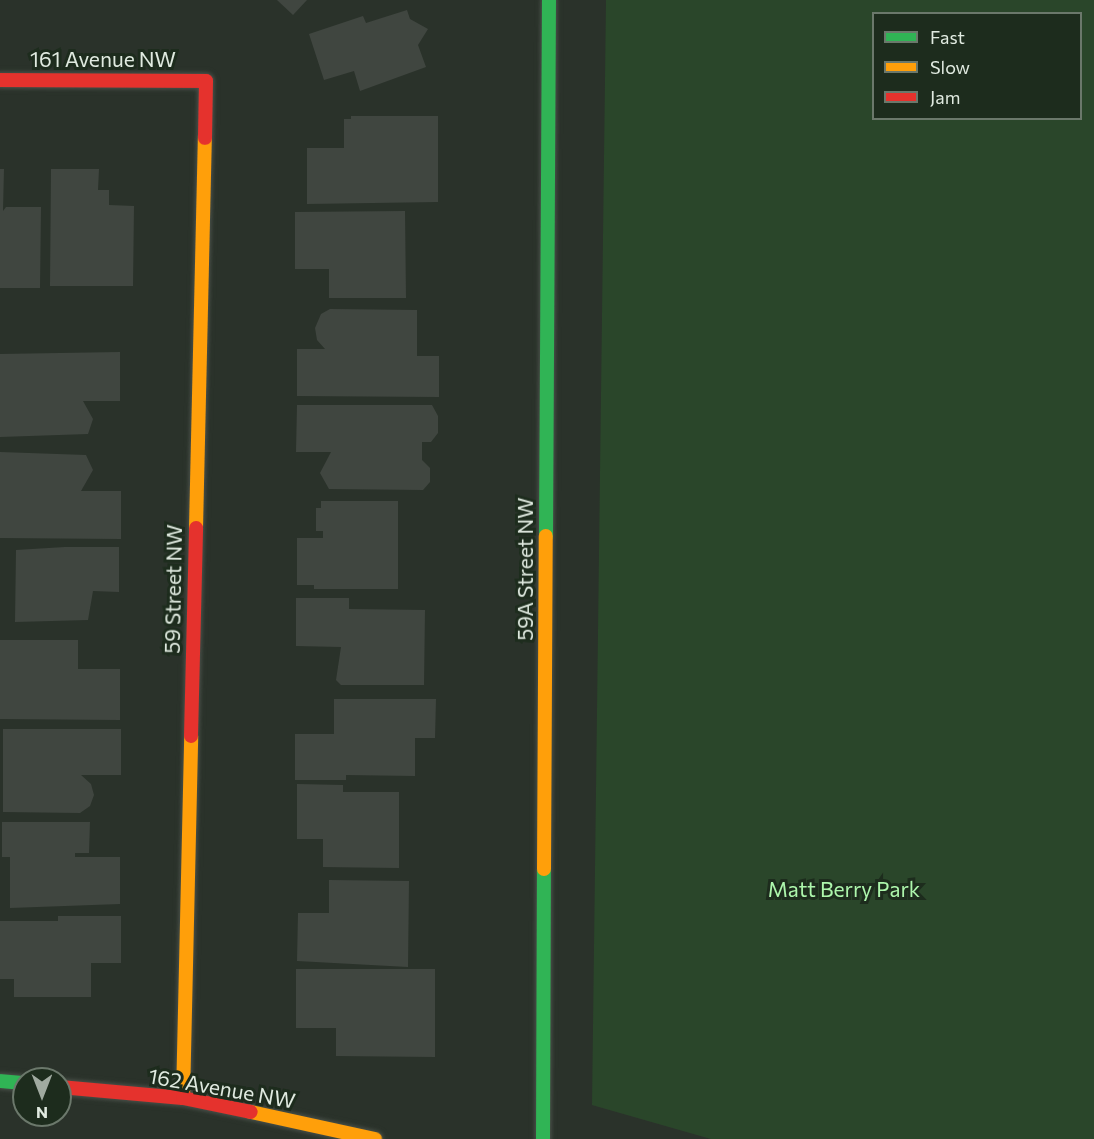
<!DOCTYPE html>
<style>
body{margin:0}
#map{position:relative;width:1094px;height:1139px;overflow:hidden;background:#2a322a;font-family:Commissioner,sans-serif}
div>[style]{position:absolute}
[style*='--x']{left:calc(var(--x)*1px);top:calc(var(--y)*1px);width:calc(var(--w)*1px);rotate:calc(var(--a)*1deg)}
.green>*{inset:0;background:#2a462a}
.building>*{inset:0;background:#404640}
.roads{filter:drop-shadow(0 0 2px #495049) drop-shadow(0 0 2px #495049)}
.fast>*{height:14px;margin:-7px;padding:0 7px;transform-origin:7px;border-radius:7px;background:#30b455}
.slow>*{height:14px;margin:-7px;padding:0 7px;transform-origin:7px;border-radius:7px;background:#ff9f0a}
.jam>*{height:14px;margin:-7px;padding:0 7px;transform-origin:7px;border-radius:7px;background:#e5322d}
span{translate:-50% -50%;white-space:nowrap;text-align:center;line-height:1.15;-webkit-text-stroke:6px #1d2c1d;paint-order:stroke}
.street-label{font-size:21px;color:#e0eae0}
.park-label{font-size:21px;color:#adf6ac}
.legend{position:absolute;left:872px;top:12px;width:210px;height:108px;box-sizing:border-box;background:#1d2c1d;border:2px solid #6b786b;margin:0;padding:8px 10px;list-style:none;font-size:18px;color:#e0eae0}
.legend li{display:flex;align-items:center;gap:12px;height:30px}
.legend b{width:30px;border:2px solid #6b786b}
.north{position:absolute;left:12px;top:1067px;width:60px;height:60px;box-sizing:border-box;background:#1d2c1d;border:2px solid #6b786b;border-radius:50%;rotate:180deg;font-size:16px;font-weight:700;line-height:24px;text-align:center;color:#e0eae0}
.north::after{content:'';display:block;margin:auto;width:21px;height:27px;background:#a0aaa0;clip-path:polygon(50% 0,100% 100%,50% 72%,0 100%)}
</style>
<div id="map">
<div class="green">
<div style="clip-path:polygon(evenodd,606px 0,1094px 0,1094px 1139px,711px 1139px,592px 1105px,606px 0,874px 14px,1080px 14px,1080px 118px,874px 118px,874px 14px)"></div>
</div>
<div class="building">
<div style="clip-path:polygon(277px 0,307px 0,293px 15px)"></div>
<div style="clip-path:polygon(407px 10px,410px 19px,428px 29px,418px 45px,426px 67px,360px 91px,354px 71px,324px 80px,309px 34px,363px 16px,366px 23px)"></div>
<div style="clip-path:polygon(351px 116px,438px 116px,438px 202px,307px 204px,307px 148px,344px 148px,344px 119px,351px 119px)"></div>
<div style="clip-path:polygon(0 169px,4px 169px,3px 211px,6px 207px,41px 207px,40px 288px,0 288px)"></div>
<div style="clip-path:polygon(51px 169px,99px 169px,98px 190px,109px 190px,109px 205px,134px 206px,133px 286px,50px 286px)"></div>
<div style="clip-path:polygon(405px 211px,406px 298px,329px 298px,329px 269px,295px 269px,295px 212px)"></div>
<div style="clip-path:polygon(330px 309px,417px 310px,417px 356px,439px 356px,439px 397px,297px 396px,297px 349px,325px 349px,317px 340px,315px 328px,321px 314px)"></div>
<div style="clip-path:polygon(120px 352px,120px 401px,83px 401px,93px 419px,88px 434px,0 437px,0 354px)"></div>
<div style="clip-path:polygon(297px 405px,432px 405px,438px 416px,438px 433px,431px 442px,422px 442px,422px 460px,430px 468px,430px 482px,423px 490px,329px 489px,320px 473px,331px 452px,296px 452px)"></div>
<div style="clip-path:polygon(0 452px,86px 455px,93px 470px,81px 491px,121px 491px,121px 539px,0 538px)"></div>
<div style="clip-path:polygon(321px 501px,398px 501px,398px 589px,314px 589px,314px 585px,297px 585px,297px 538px,323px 538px,323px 531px,316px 531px,316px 508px,321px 508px)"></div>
<div style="clip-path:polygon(65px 547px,119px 547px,119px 592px,93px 591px,88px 620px,15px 622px,16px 550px)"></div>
<div style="clip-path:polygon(296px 598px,349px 598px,349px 609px,425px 610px,424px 685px,341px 685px,336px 680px,341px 647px,296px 646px)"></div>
<div style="clip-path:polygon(0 640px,78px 640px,78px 669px,120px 669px,120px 720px,0 719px)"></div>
<div style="clip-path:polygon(334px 699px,436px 699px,435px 738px,415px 738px,415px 776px,346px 775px,346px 780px,295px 780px,295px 734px,334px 734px)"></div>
<div style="clip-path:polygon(3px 729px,121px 729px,121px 775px,81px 775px,91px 784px,94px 795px,90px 806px,80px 813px,3px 812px)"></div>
<div style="clip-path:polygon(297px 784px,343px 785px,343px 792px,399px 792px,399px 868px,323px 867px,323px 839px,297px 839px)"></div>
<div style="clip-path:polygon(2px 822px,90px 822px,89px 853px,75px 853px,75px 857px,120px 857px,120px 904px,10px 908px,10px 857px,2px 857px)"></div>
<div style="clip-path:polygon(329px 880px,409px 881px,408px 967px,297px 961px,298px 913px,329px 913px)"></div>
<div style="clip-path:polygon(58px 916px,121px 916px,121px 963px,91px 963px,91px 997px,14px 997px,14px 979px,0 979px,0 921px,58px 921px)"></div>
<div style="clip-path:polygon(296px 969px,435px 969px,435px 1057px,336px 1056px,336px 1028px,296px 1028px)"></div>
</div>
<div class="roads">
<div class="fast">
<div style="--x:546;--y:536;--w:536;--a:-89.68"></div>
<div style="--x:0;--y:1081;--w:24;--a:5"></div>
<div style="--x:543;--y:1139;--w:270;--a:-89.8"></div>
</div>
<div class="slow">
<div style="--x:196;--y:528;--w:390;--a:-88.7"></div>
<div style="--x:544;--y:869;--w:333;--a:-89.7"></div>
<div style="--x:183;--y:1098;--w:362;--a:-88.7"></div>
<div style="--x:251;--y:1112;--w:127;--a:12.3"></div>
</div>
<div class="jam">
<div style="--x:0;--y:80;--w:206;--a:0.3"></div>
<div style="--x:206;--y:81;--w:57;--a:91"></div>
<div style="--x:191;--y:736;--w:208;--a:-88.6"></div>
<div style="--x:60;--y:1087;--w:123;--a:5.1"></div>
<div style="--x:183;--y:1098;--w:69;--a:11.6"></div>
</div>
</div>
<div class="street-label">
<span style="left:103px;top:59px">161 Avenue NW</span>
<span style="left:525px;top:569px;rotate:-90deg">59A Street NW</span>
<span style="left:173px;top:589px;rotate:-89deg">59 Street NW</span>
<span style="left:222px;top:1088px;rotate:10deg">162 Avenue NW</span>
</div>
<div class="park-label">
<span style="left:844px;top:889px">Matt Berry Park</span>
</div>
<ul class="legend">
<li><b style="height:8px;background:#30b455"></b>Fast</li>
<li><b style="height:8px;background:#ff9f0a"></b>Slow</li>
<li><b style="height:8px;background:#e5322d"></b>Jam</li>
</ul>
<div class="north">N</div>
</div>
